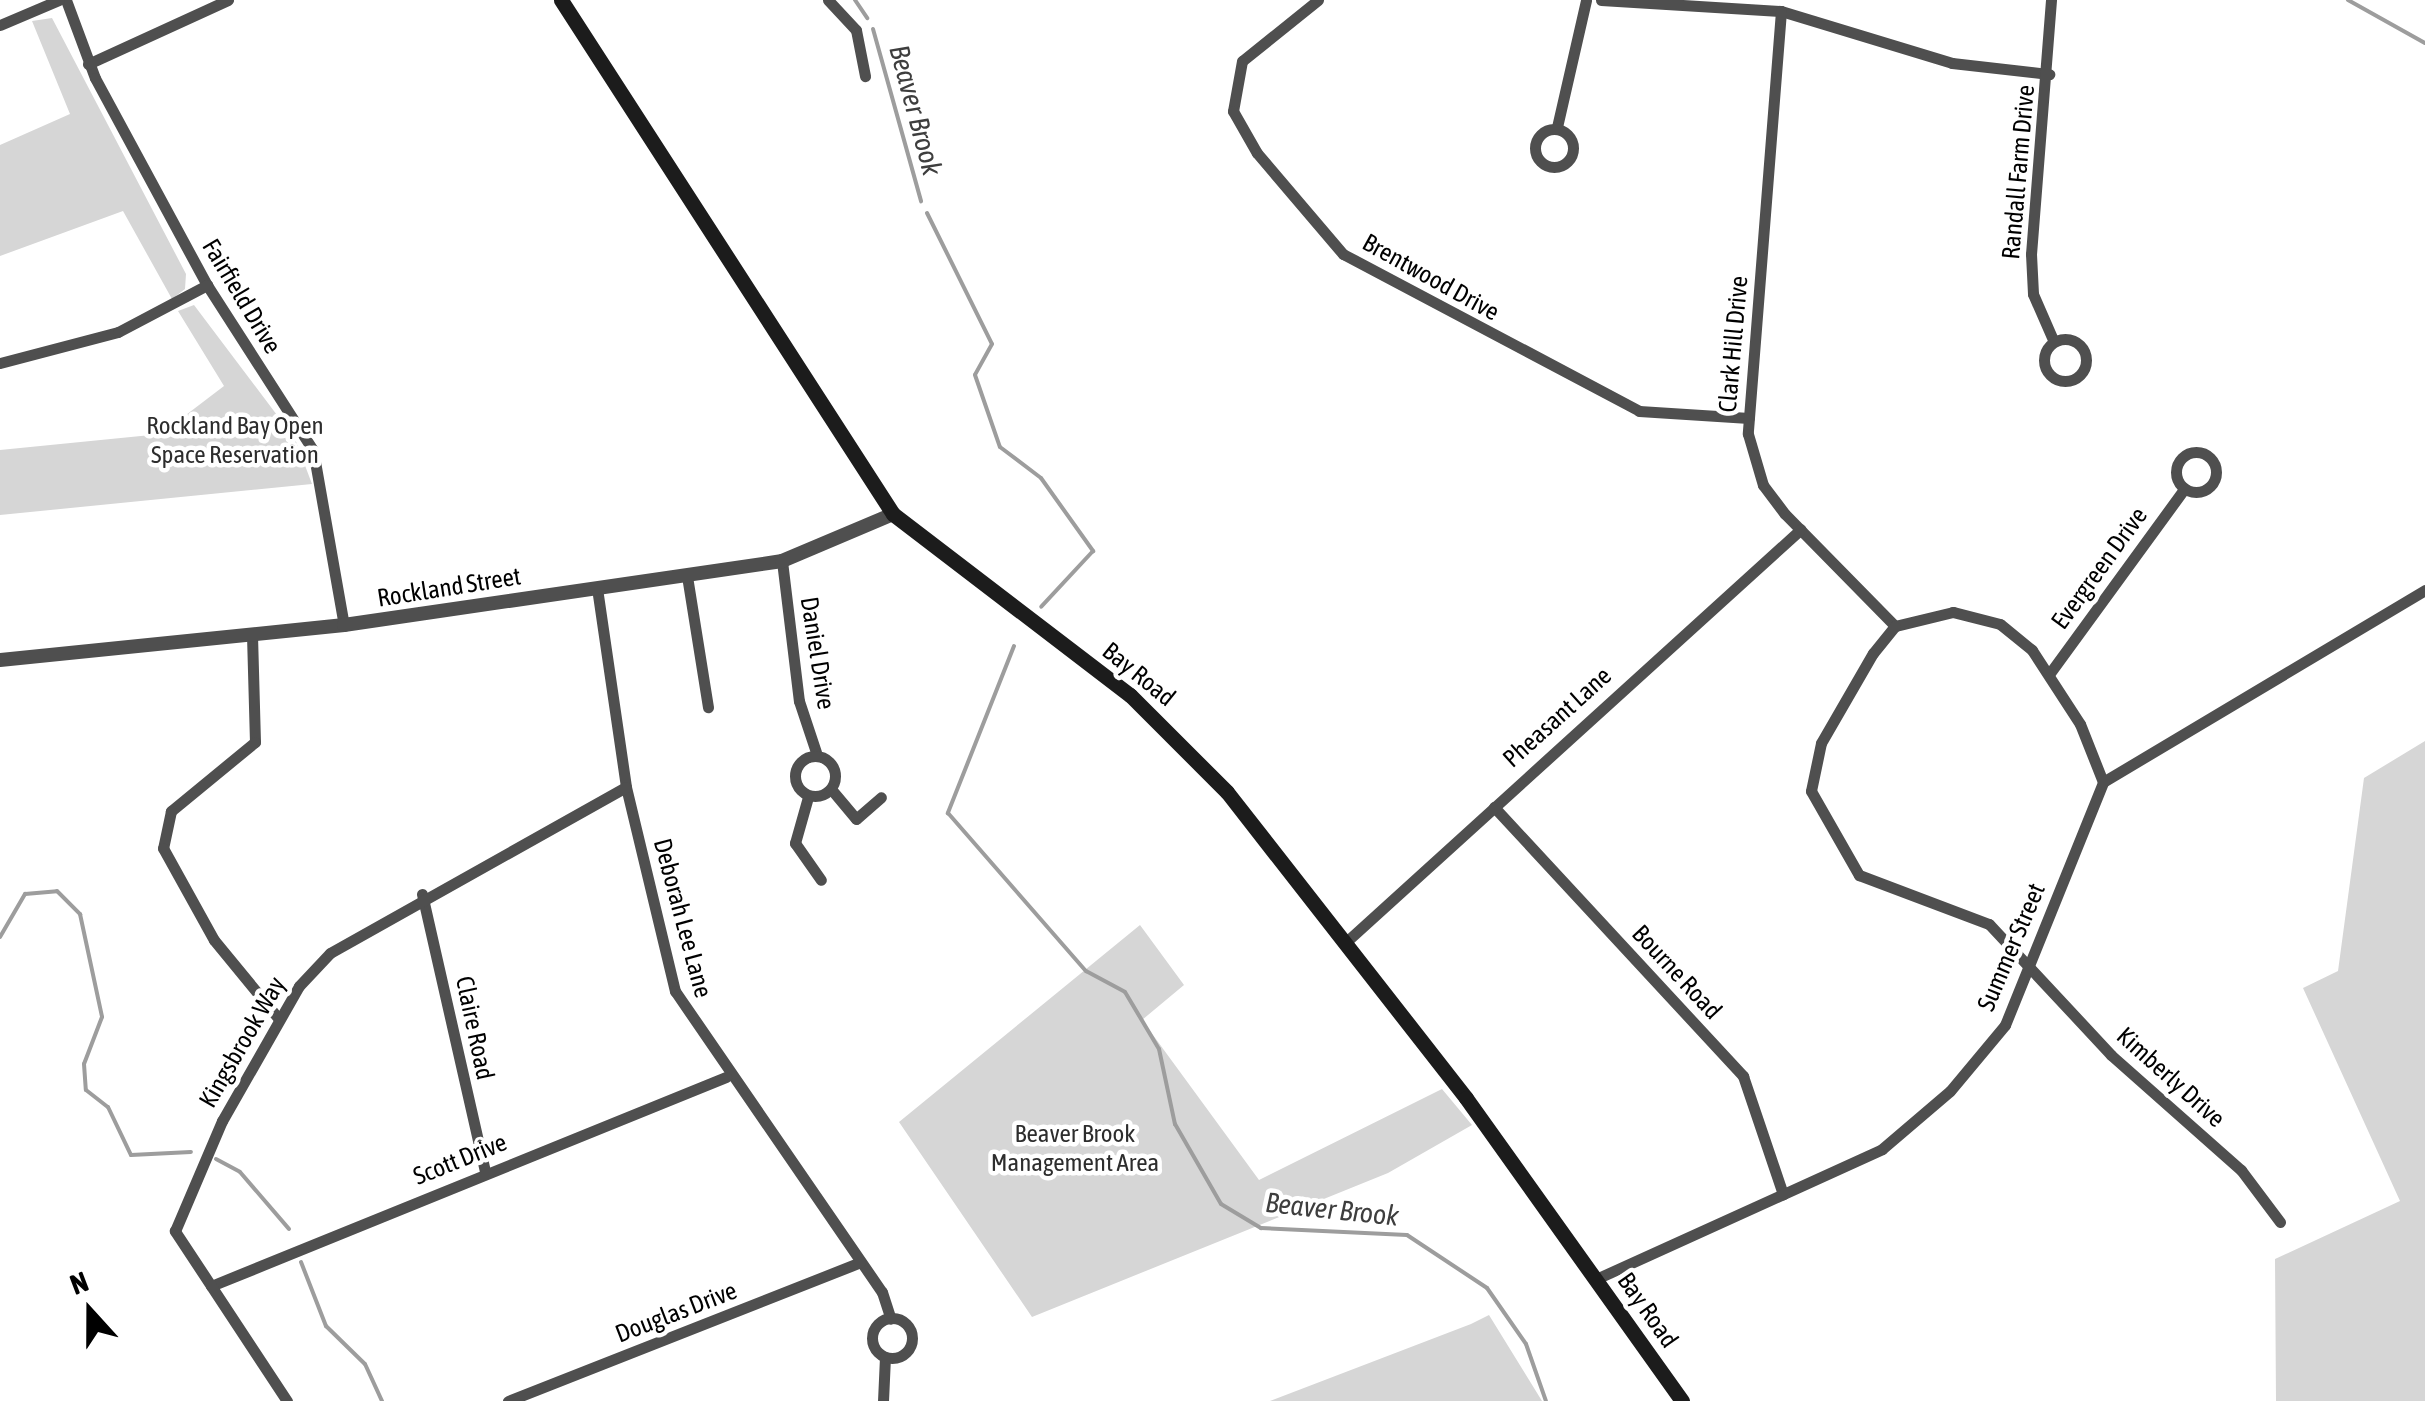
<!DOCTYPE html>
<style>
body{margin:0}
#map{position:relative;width:2425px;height:1401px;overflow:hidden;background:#fff;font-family:"Asap Condensed",sans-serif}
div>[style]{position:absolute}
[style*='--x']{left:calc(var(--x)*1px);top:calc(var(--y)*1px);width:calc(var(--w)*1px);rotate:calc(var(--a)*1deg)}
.green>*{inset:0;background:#d6d6d6}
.stream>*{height:4px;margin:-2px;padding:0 2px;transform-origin:2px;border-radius:2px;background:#9d9d9d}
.minor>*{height:11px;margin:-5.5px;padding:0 5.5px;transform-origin:5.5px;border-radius:5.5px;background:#4f4f4f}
.minor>.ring{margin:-5.5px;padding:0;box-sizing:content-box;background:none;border:11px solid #4f4f4f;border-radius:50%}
.tertiary>*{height:14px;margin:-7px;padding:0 7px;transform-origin:7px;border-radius:7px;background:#4f4f4f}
.secondary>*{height:15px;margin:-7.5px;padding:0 7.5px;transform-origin:7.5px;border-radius:7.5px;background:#1c1c1c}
span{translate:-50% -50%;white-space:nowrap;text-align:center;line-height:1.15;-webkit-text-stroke:9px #fff;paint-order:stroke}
.street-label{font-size:25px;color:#000}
.park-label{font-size:25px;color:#2d2d2d}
.water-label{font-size:28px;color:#3e3e3e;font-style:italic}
.north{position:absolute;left:40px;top:1261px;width:100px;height:100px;-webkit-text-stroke:8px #fff;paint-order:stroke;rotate:339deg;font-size:28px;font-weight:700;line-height:40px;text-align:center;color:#000}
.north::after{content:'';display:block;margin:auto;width:35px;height:45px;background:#000;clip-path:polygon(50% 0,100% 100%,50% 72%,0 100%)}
</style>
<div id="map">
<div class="green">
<div style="clip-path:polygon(52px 18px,186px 274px,185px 289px,172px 299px,123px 211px,0 256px,0 145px,70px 114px,32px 21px)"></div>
<div style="clip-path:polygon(194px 305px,295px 439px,312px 484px,0 515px,0 450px,161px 434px,224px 386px,178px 311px)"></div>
<div style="clip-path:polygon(2425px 741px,2425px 1401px,2276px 1401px,2275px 1259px,2400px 1201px,2303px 988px,2338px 971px,2364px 778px)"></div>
<div style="clip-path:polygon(1140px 925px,1184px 985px,1142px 1020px,1259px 1180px,1442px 1089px,1472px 1125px,1388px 1173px,1032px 1317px,899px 1122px)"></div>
<div style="clip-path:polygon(1489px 1315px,1542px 1401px,1270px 1401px,1471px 1324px)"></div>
</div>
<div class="stream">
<div style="--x:855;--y:0;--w:22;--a:56"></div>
<div style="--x:2348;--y:0;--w:88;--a:29.2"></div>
<div style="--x:873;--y:29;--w:179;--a:74.4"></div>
<div style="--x:927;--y:213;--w:146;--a:63.6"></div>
<div style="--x:992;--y:344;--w:35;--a:119"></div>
<div style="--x:975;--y:375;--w:76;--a:70.9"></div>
<div style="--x:1000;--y:447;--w:51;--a:37.1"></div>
<div style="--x:1041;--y:478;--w:90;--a:54.5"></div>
<div style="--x:1093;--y:551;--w:76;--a:132.9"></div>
<div style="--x:1014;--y:646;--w:180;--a:111.6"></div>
<div style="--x:948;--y:813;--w:210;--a:48.9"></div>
<div style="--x:1086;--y:971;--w:44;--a:28.3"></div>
<div style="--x:1125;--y:992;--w:66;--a:59.2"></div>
<div style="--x:1159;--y:1049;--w:77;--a:78"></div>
<div style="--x:1175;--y:1124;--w:92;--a:60.1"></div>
<div style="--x:1221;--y:1204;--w:47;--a:31"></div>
<div style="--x:1261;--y:1228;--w:146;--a:2.7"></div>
<div style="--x:1407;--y:1235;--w:96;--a:33.5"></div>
<div style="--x:1487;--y:1288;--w:68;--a:55.1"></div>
<div style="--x:1526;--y:1344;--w:60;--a:70.7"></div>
<div style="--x:0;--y:937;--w:50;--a:-59.8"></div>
<div style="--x:25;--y:894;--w:32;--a:-5"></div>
<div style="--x:57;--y:891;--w:33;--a:45"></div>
<div style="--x:80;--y:914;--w:105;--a:77.9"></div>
<div style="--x:102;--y:1017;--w:50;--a:111"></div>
<div style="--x:84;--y:1064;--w:26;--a:86"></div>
<div style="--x:86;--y:1090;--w:28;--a:38"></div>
<div style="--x:108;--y:1107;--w:53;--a:64.4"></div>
<div style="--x:131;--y:1155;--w:60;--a:-2.9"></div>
<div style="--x:216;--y:1159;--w:27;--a:28"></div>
<div style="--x:240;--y:1172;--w:75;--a:49.3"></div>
<div style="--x:301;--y:1262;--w:69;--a:68.7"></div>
<div style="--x:326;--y:1326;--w:54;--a:44.3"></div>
<div style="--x:365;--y:1364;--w:41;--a:65.3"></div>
</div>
<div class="minor">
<div style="--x:66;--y:0;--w:83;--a:69.6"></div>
<div style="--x:95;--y:78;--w:235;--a:61.6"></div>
<div style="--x:207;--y:285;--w:196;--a:57.3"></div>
<div style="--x:313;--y:450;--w:178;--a:80"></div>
<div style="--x:828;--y:0;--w:41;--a:47"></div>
<div style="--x:856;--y:30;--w:47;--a:78.9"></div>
<div style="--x:1318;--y:0;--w:97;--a:141.2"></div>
<div style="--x:1242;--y:61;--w:51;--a:100.2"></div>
<div style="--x:1233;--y:111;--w:48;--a:60.3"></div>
<div style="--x:1257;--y:153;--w:133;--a:49.6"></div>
<div style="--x:1343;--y:254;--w:335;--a:27.9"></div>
<div style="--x:1639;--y:411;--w:110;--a:3.6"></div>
<div style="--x:1601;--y:0;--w:180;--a:3.5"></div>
<div style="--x:1781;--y:11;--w:179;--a:16.9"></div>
<div style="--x:1952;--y:63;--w:98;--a:6.5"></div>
<div style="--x:2051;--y:0;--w:255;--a:94.5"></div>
<div style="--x:2031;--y:254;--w:40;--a:87.1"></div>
<div style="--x:2033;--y:294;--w:52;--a:66.4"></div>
<div style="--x:1781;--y:11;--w:424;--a:94.5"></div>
<div style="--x:1748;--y:434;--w:53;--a:73.6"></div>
<div style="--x:1763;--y:485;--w:36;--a:53"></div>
<div style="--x:1785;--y:514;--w:157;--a:45.5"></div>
<div style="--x:0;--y:25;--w:64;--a:-23"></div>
<div style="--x:88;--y:64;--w:154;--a:-24.6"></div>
<div style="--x:1557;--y:127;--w:130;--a:-77.1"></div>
<div class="ring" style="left:1535px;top:129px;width:27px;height:27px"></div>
<div class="ring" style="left:2044px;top:339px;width:31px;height:31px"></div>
<div style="--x:0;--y:363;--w:122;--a:-14.7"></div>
<div style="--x:118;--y:332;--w:101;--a:-27.8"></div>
<div class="ring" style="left:2176px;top:452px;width:29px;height:29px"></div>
<div style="--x:782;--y:561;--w:141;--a:83.1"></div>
<div style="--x:799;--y:701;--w:54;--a:71.6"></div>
<div style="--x:687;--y:576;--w:133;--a:80.9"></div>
<div style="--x:597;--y:588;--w:201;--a:81.7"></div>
<div style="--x:626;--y:787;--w:210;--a:76.5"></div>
<div style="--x:675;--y:991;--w:365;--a:55.5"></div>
<div style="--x:882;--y:1292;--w:28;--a:72"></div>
<div style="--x:252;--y:635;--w:107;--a:88.4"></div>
<div style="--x:255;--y:742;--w:109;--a:140.6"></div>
<div style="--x:171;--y:811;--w:38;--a:102"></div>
<div style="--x:163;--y:848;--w:105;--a:61"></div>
<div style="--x:214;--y:940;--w:102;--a:50.6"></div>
<div style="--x:2050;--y:673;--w:228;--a:-53.9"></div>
<div class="ring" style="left:795px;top:756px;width:29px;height:29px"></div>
<div style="--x:2103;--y:782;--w:62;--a:-111.6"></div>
<div style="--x:2080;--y:724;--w:88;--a:-123"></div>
<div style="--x:2032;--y:650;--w:41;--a:-140.9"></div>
<div style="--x:2000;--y:624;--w:49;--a:-165.7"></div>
<div style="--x:1953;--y:612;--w:60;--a:166.4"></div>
<div style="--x:1895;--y:626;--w:35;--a:129"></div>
<div style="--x:1873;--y:653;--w:104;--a:120"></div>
<div style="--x:1821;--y:743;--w:49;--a:101.8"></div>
<div style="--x:1811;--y:791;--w:97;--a:60.3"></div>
<div style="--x:1859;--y:875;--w:139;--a:20.7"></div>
<div style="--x:1989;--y:924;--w:179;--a:47"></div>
<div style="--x:2111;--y:1055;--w:174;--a:41.5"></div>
<div style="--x:2241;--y:1170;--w:65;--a:53.1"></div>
<div style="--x:831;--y:789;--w:39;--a:50"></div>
<div style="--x:856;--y:819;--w:33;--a:-41"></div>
<div style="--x:808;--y:797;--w:48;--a:105.8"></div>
<div style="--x:795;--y:843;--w:45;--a:54.9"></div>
<div style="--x:1494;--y:807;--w:367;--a:47.2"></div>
<div style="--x:1743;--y:1076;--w:125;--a:71.3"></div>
<div style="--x:422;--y:894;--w:285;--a:77.2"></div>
<div style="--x:1346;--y:942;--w:614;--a:-42.23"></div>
<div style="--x:1596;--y:1279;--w:314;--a:-24.4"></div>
<div style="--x:1882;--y:1149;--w:89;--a:-40.5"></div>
<div style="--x:1950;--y:1091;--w:86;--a:-50.2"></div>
<div style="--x:2005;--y:1025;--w:262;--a:-68"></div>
<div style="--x:2103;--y:782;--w:375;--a:-30.8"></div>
<div style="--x:211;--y:1286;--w:556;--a:-22.09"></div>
<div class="ring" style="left:872px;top:1318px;width:29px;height:29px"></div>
<div style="--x:287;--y:1401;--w:204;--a:-123.4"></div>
<div style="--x:175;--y:1231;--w:120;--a:-66.9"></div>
<div style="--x:222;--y:1121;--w:155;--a:-60.3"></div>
<div style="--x:299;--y:986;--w:45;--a:-46.8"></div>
<div style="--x:330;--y:953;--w:339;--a:-29.3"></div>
<div style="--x:508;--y:1401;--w:378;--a:-21.5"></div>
<div style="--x:883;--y:1401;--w:44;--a:-87.4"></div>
</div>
<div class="tertiary">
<div style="--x:0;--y:660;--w:346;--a:-5.8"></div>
<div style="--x:344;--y:625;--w:443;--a:-8.3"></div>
<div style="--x:782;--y:561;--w:121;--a:-22.9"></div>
</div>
<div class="secondary">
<div style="--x:561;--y:0;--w:612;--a:57.14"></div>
<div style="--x:893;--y:514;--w:298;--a:37.4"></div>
<div style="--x:1130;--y:695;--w:137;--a:45"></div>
<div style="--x:1227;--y:792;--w:388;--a:52"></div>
<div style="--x:1466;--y:1098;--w:372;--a:54.5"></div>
</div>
<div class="street-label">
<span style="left:2018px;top:172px;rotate:-85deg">Randall Farm Drive</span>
<span style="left:1431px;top:277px;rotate:29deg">Brentwood Drive</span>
<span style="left:242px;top:296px;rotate:59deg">Fairfield Drive</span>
<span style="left:1733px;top:344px;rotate:-85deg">Clark Hill Drive</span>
<span style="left:2099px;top:568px;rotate:-54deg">Evergreen Drive</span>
<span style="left:449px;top:587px;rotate:-9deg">Rockland Street</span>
<span style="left:818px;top:653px;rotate:81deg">Daniel Drive</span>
<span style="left:1139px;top:674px;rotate:39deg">Bay Road</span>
<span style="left:1557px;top:717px;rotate:-42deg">Pheasant Lane</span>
<span style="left:683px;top:918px;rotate:75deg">Deborah Lee Lane</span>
<span style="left:2011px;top:947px;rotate:-67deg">Summer Street</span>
<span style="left:1677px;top:972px;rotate:47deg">Bourne Road</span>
<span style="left:475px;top:1028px;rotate:78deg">Claire Road</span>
<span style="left:242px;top:1042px;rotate:-60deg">Kingsbrook Way</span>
<span style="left:2171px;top:1077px;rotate:42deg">Kimberly Drive</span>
<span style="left:460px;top:1159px;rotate:-22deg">Scott Drive</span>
<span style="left:1648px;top:1310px;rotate:55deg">Bay Road</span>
<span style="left:676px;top:1312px;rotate:-21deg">Douglas Drive</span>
</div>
<div class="park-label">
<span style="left:235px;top:440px">Rockland Bay Open<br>Space Reservation</span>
<span style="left:1075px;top:1148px">Beaver Brook<br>Management Area</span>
</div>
<div class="water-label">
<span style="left:916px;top:110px;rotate:75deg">Beaver Brook</span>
<span style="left:1332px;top:1209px;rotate:6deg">Beaver Brook</span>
</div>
<div class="north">N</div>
</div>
